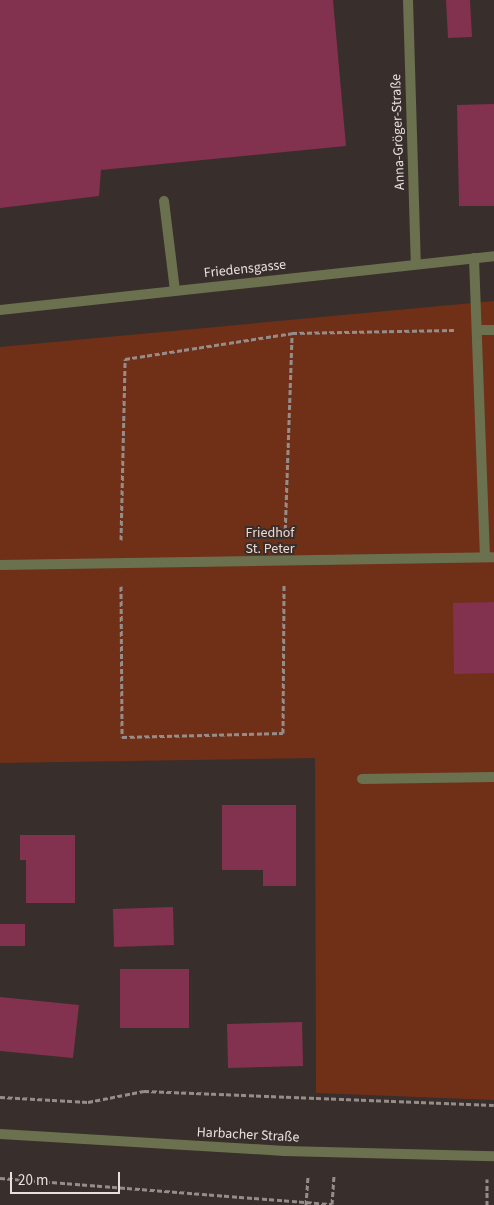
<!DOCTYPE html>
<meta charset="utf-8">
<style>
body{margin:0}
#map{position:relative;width:494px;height:1205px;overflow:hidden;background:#382e2b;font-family:"Source Sans 3",sans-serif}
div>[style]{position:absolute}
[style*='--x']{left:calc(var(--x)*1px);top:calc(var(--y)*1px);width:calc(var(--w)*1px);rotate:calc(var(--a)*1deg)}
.green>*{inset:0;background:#6f3017}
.building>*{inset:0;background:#82314f}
.path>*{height:3px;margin-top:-1.5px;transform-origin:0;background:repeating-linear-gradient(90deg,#968d8b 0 5px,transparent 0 7.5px)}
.lane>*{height:10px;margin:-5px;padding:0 5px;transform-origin:5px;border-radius:5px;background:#6b714e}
.street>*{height:10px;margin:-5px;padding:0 5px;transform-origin:5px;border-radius:5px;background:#6b714e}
span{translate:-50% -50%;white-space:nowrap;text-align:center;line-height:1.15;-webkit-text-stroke:4px #382e2b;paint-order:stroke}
.street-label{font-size:14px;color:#e7e0de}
.park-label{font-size:14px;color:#f0d8cf}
.scale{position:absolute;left:10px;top:1172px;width:110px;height:22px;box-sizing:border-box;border:2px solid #e7e0de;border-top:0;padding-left:6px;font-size:15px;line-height:18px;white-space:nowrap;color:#e7e0de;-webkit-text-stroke:4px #382e2b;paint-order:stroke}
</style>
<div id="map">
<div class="green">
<div style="clip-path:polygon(494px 301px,494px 1100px,316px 1093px,315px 758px,0 763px,0 347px)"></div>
</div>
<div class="building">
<div style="clip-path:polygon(0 0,333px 0,346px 146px,101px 170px,99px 196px,0 208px)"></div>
<div style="clip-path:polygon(446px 0,470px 0,472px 37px,448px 38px)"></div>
<div style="clip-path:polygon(494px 104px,494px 206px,459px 206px,457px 105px)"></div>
<div style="clip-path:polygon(494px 602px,494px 673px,454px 674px,453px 603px)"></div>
<div style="clip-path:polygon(222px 805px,296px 805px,296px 886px,263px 886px,263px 870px,222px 870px)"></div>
<div style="clip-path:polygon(20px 835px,75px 835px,75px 903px,26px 903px,26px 860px,20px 860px)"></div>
<div style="clip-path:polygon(173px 907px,174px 945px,114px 947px,113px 909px)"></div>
<div style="clip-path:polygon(0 924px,25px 924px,25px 946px,0 946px)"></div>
<div style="clip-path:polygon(120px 969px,189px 969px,189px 1028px,120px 1028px)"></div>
<div style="clip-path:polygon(0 997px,79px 1005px,73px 1058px,0 1051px)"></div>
<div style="clip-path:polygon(302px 1022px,303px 1066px,228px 1068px,227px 1024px)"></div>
</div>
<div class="path">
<div style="--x:285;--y:537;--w:204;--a:-88"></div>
<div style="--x:121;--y:540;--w:181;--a:-88.7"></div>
<div style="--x:125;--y:359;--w:169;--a:-8.8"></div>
<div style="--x:292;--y:333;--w:162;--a:-1.1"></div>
<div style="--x:121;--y:586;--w:151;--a:89.6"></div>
<div style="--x:122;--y:737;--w:161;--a:-1.4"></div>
<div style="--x:283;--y:733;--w:148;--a:-89.6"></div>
<div style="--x:0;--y:1097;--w:88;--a:3.3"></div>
<div style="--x:88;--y:1102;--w:57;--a:-11.1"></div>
<div style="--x:144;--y:1091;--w:350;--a:2.3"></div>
<div style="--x:0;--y:1178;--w:333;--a:4.5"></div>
<div style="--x:332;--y:1204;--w:28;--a:-86"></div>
<div style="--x:306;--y:1205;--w:29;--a:-86"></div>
<div style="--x:487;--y:1205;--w:26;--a:-90"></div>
</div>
<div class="lane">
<div style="--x:164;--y:201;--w:90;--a:83"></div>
<div style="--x:474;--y:258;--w:299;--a:87.9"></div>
<div style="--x:477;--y:330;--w:17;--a:0"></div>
<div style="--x:0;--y:565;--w:494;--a:-0.9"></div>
<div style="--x:362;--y:779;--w:132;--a:-0.9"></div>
</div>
<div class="street">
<div style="--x:408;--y:0;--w:263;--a:88.3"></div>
<div style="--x:0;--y:310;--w:497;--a:-6.2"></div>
<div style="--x:0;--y:1134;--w:285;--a:3.4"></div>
<div style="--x:284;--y:1151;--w:210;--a:1.4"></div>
</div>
<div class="street-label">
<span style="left:398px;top:132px;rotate:-92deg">Anna-Gröger-Straße</span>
<span style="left:245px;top:269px;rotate:-6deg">Friedensgasse</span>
<span style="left:248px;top:1135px;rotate:3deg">Harbacher Straße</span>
</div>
<div class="park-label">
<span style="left:270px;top:541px">Friedhof<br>St. Peter</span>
</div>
<div class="scale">20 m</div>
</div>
